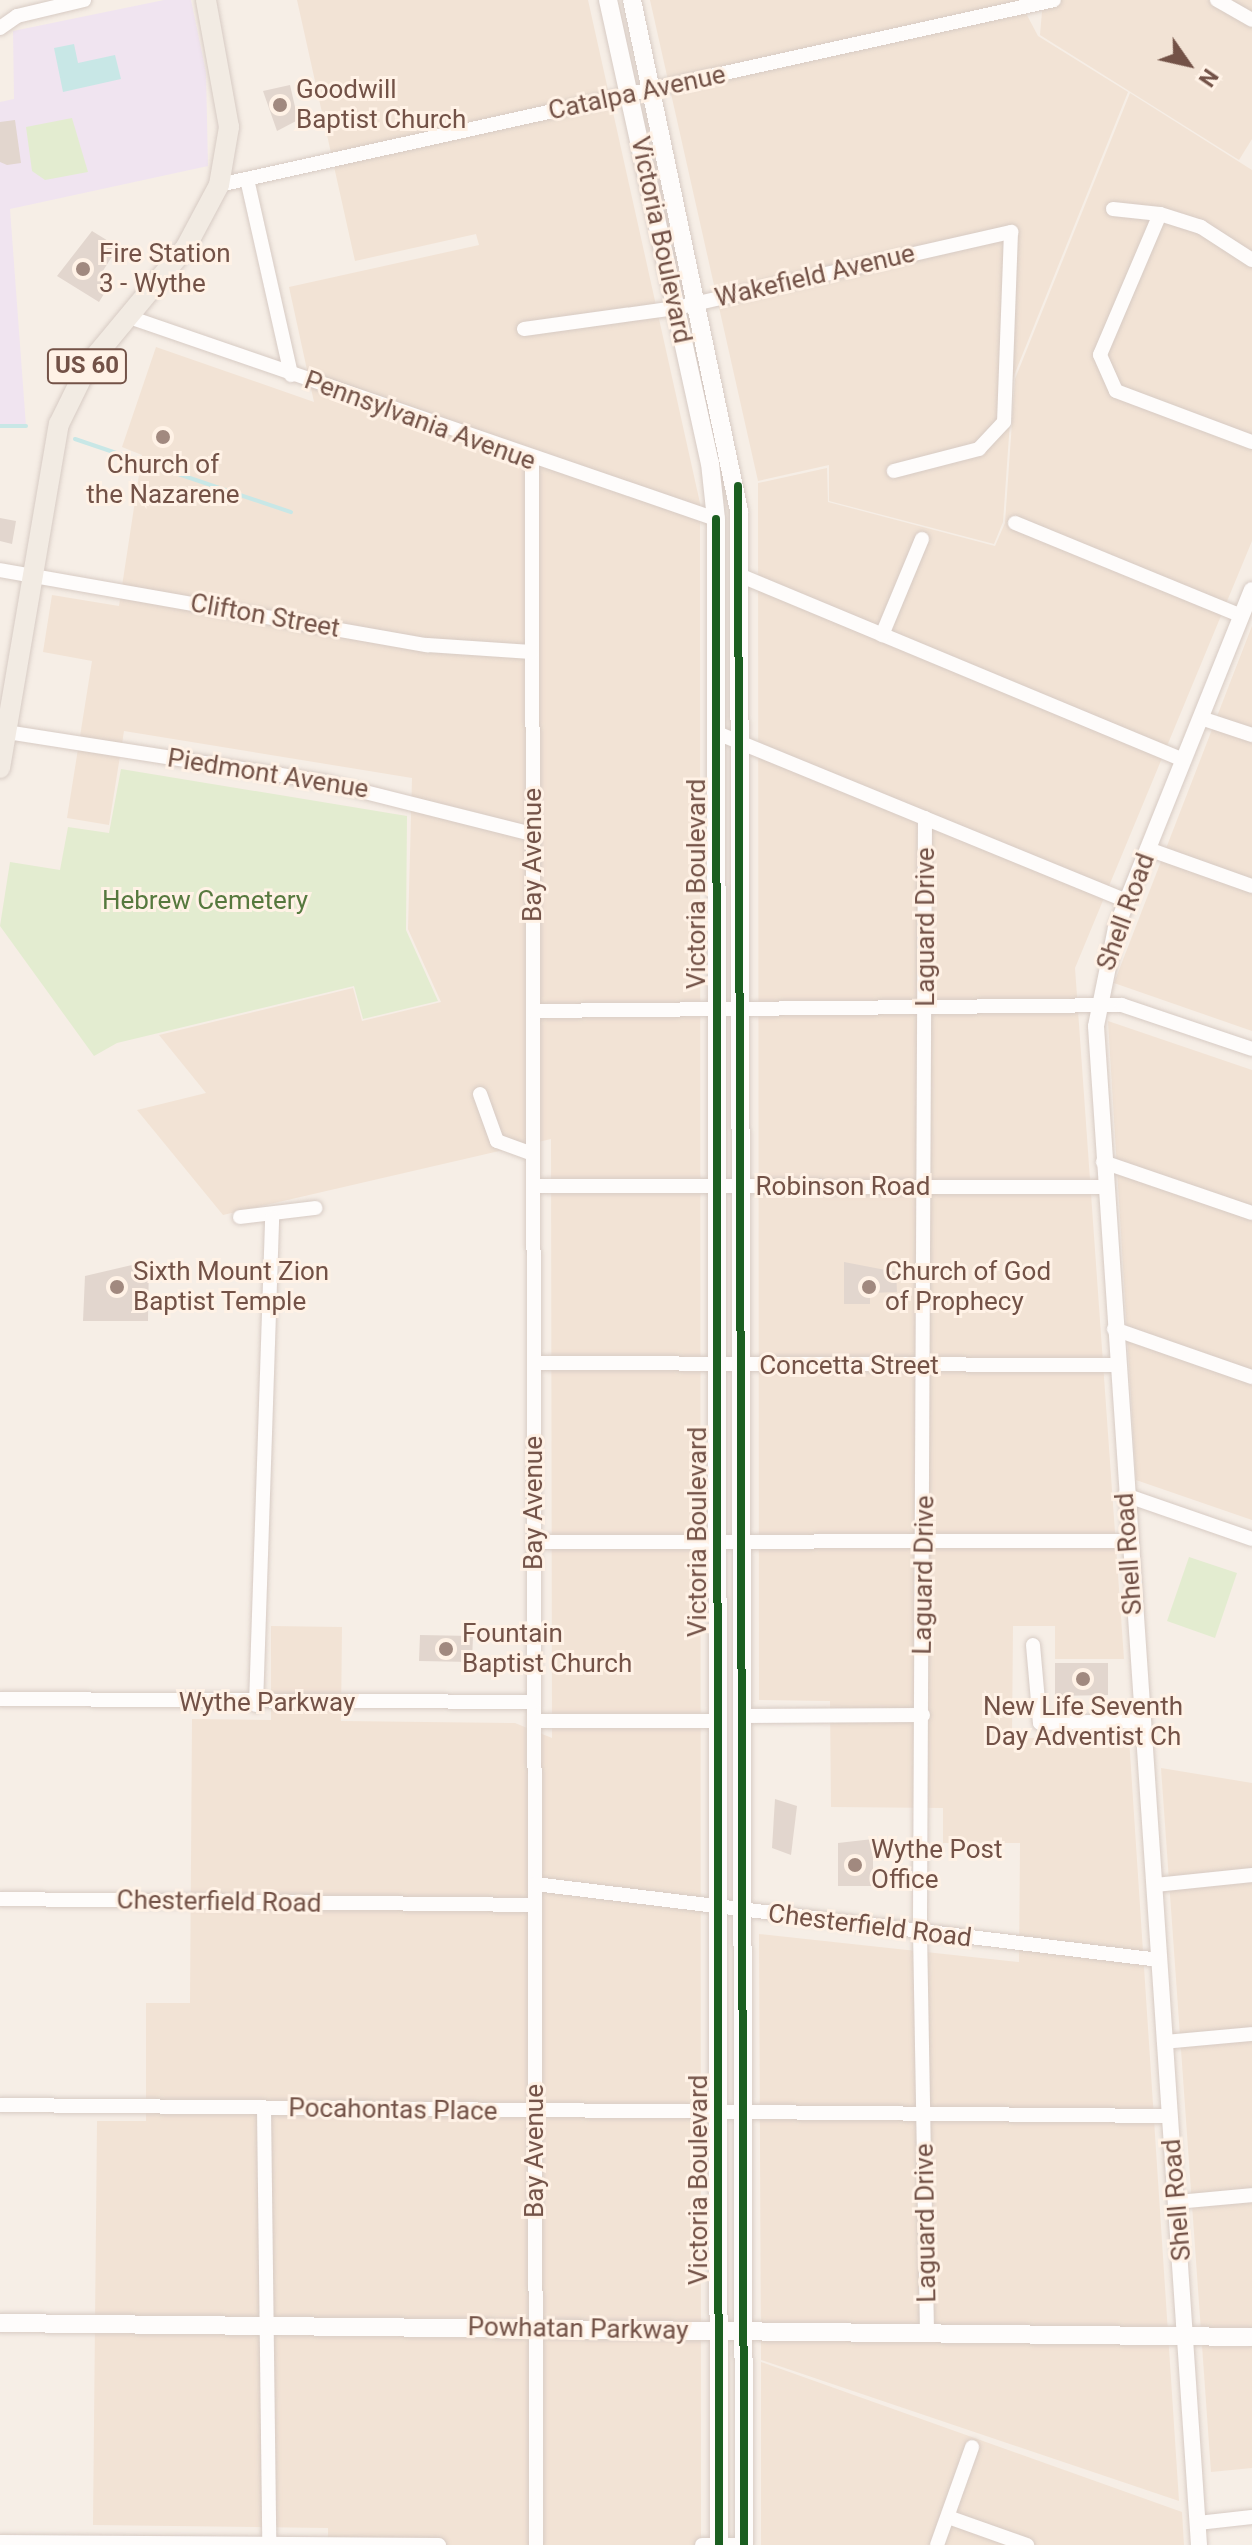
<!DOCTYPE html>
<style>
body{margin:0}
#map{position:relative;width:1252px;height:2545px;overflow:hidden;background:#f6eee6;font-family:Roboto,sans-serif}
div>[style]{position:absolute}
[style*='--x']{left:calc(var(--x)*1px);top:calc(var(--y)*1px);width:calc(var(--w)*1px);rotate:calc(var(--a)*1deg)}
.residential>*{inset:0;background:#f2e3d5}
.education>*{inset:0;background:#f0e4f0}
.green>*{inset:0;background:#e3ecd0}
.water>*{inset:0;background:#c8e7e6}
.stream>*{height:4px;margin:-2px;padding:0 2px;transform-origin:2px;border-radius:2px;background:#c8e7e6}
.building>*{inset:0;background:#e2d6ce}
.roads{filter:drop-shadow(0 0 2px #d7cbc4) drop-shadow(0 0 2px #d7cbc4)}
.minor>*{height:14px;margin:-7px;padding:0 7px;transform-origin:7px;border-radius:7px;background:#fefcfb}
.tertiary>*{height:16px;margin:-8px;padding:0 8px;transform-origin:8px;border-radius:8px;background:#fefcfb}
.secondary>*{height:18px;margin:-9px;padding:0 9px;transform-origin:9px;border-radius:9px;background:#fefcfb}
.primary>*{height:20px;margin:-10px;padding:0 10px;transform-origin:10px;border-radius:10px;background:#f2ebe3}
.cycleway>*{height:8px;margin:-4px;padding:0 4px;transform-origin:4px;border-radius:4px;background:#1b5e20}
.dots>*{width:22px;height:22px;translate:-50% -50%;box-sizing:border-box;border:4px solid #fff2e6;border-radius:50%}
span{translate:-50% -50%;white-space:nowrap;text-align:center;line-height:1.15;-webkit-text-stroke:6px #fff2e6;paint-order:stroke}
.shield-label span{padding:2px 6px;background:#fff2e6;border:2px solid;border-radius:6px;-webkit-text-stroke-width:0}
.shield-label{font-size:24px;color:#735247;font-weight:700}
.poi-label{font-size:26px;color:#735247}
.left{translate:0 -50%;text-align:left}
.street-label{font-size:26px;color:#735247}
.park-label{font-size:26px;color:#56793e}
.north{position:absolute;left:1148px;top:24px;width:80px;height:80px;-webkit-text-stroke:6px #fff2e6;paint-order:stroke;rotate:124deg;font-size:22px;font-weight:700;line-height:32px;text-align:center;color:#735247}
.north::after{content:'';display:block;margin:auto;width:28px;height:36px;background:#735247;clip-path:polygon(50% 0,100% 100%,50% 72%,0 100%)}
</style>
<div id="map">
<div class="residential">
<div style="clip-path:polygon(297px 0,588px 0,700px 503px,701px 2545px,328px 2545px,328px 2528px,93px 2525px,97px 2121px,146px 2121px,146px 2003px,190px 2003px,192px 1719px,271px 1720px,271px 1626px,342px 1627px,341px 1721px,515px 1723px,552px 1738px,551px 1139px,223px 1215px,137px 1110px,206px 1093px,159px 1035px,353px 988px,362px 1021px,441px 1002px,408px 929px,412px 778px,124px 731px,109px 825px,67px 818px,92px 661px,43px 652px,52px 595px,119px 606px,142px 455px,122px 447px,156px 347px,314px 402px,289px 287px,479px 245px,476px 234px,355px 261px)"></div>
<div style="clip-path:polygon(650px 0,1019px 0,1038px 36px,1128px 92px,1013px 378px,1003px 522px,994px 544px,829px 501px,829px 465px,758px 481px)"></div>
<div style="clip-path:polygon(1043px 0,1252px 0,1252px 139px,1239px 160px,1040px 35px)"></div>
<div style="clip-path:polygon(1130px 93px,1252px 170px,1252px 541px,1075px 968px,1124px 1659px,1055px 1659px,1055px 1626px,1013px 1626px,1012px 1738px,1129px 1738px,1179px 2501px,761px 2360px,759px 1934px,1019px 1962px,1020px 1843px,943px 1843px,943px 1808px,831px 1807px,830px 1701px,759px 1700px,758px 483px,827px 468px,828px 502px,995px 546px,1005px 523px,1015px 379px)"></div>
<div style="clip-path:polygon(1252px 626px,1252px 1031px,1114px 983px)"></div>
<div style="clip-path:polygon(1108px 1021px,1252px 1070px,1252px 1520px,1136px 1480px)"></div>
<div style="clip-path:polygon(1161px 1768px,1252px 1783px,1252px 2468px,1211px 2472px)"></div>
<div style="clip-path:polygon(761px 2362px,1182px 2512px,1184px 2545px,761px 2545px)"></div>
</div>
<div class="education">
<div style="clip-path:polygon(164px 0,191px 0,206px 72px,208px 166px,10px 209px,26px 426px,0 426px,0 102px,14px 99px,13px 31px)"></div>
</div>
<div class="green">
<div style="clip-path:polygon(72px 118px,88px 172px,45px 180px,32px 171px,26px 127px)"></div>
<div style="clip-path:polygon(121px 769px,407px 816px,406px 930px,438px 1001px,363px 1019px,354px 986px,117px 1043px,94px 1056px,0 926px,10px 862px,60px 870px,68px 827px,109px 833px)"></div>
<div style="clip-path:polygon(1189px 1557px,1237px 1573px,1215px 1638px,1167px 1621px)"></div>
</div>
<div class="water">
<div style="clip-path:polygon(74px 44px,78px 63px,115px 55px,121px 79px,63px 92px,54px 48px)"></div>
</div>
<div class="stream">
<div style="--x:0;--y:426;--w:26;--a:0"></div>
<div style="--x:75;--y:439;--w:228;--a:18.7"></div>
</div>
<div class="building">
<div style="clip-path:polygon(290px 85px,298px 120px,277px 131px,263px 91px)"></div>
<div style="clip-path:polygon(15px 120px,21px 163px,7px 165px,0 162px,0 122px)"></div>
<div style="clip-path:polygon(92px 231px,118px 247px,101px 274px,112px 281px,99px 302px,57px 276px)"></div>
<div style="clip-path:polygon(0 518px,16px 521px,12px 544px,0 541px)"></div>
<div style="clip-path:polygon(149px 1261px,148px 1321px,83px 1321px,85px 1276px)"></div>
<div style="clip-path:polygon(844px 1262px,896px 1272px,897px 1292px,870px 1293px,870px 1304px,844px 1304px)"></div>
<div style="clip-path:polygon(420px 1635px,473px 1636px,472px 1662px,419px 1661px)"></div>
<div style="clip-path:polygon(1055px 1663px,1108px 1663px,1108px 1695px,1055px 1696px)"></div>
<div style="clip-path:polygon(775px 1799px,797px 1806px,791px 1855px,772px 1848px)"></div>
<div style="clip-path:polygon(873px 1839px,873px 1886px,838px 1886px,838px 1843px)"></div>
</div>
<div class="roads">
<div class="minor">
<div style="--x:1217;--y:0;--w:40;--a:29.7"></div>
<div style="--x:0;--y:28;--w:21;--a:-35"></div>
<div style="--x:17;--y:16;--w:69;--a:-13.4"></div>
<div style="--x:247;--y:179;--w:201;--a:77.3"></div>
<div style="--x:219;--y:185;--w:855;--a:-12.49"></div>
<div style="--x:1113;--y:209;--w:47;--a:6.1"></div>
<div style="--x:1252;--y:260;--w:61;--a:-147.1"></div>
<div style="--x:1201;--y:227;--w:43;--a:-162.4"></div>
<div style="--x:1160;--y:214;--w:153;--a:113.1"></div>
<div style="--x:1100;--y:355;--w:39;--a:66"></div>
<div style="--x:1116;--y:391;--w:145;--a:20.6"></div>
<div style="--x:126;--y:316;--w:624;--a:18.99"></div>
<div style="--x:524;--y:329;--w:153;--a:-7.9"></div>
<div style="--x:676;--y:308;--w:344;--a:-12.8"></div>
<div style="--x:1011;--y:232;--w:190;--a:92.1"></div>
<div style="--x:1004;--y:422;--w:37;--a:133"></div>
<div style="--x:979;--y:449;--w:88;--a:165.5"></div>
<div style="--x:532;--y:461;--w:2084;--a:89.89"></div>
<div style="--x:1015;--y:523;--w:245;--a:22.3"></div>
<div style="--x:0;--y:570;--w:434;--a:10"></div>
<div style="--x:427;--y:645;--w:105;--a:3.8"></div>
<div style="--x:739;--y:575;--w:482;--a:22.6"></div>
<div style="--x:882;--y:635;--w:104;--a:-67.4"></div>
<div style="--x:1201;--y:718;--w:54;--a:18.4"></div>
<div style="--x:0;--y:731;--w:329;--a:8.9"></div>
<div style="--x:325;--y:782;--w:213;--a:14.1"></div>
<div style="--x:717;--y:733;--w:443;--a:22.3"></div>
<div style="--x:925;--y:818;--w:1113;--a:90.26"></div>
<div style="--x:920;--y:1931;--w:401;--a:89"></div>
<div style="--x:1148;--y:849;--w:110;--a:19.6"></div>
<div style="--x:533;--y:1011;--w:589;--a:-0.58"></div>
<div style="--x:1122;--y:1005;--w:137;--a:18.7"></div>
<div style="--x:480;--y:1094;--w:50;--a:70.1"></div>
<div style="--x:497;--y:1141;--w:38;--a:20"></div>
<div style="--x:1103;--y:1162;--w:157;--a:18.9"></div>
<div style="--x:533;--y:1186;--w:572;--a:0.1"></div>
<div style="--x:240;--y:1217;--w:76;--a:-6.8"></div>
<div style="--x:1114;--y:1329;--w:146;--a:19.2"></div>
<div style="--x:534;--y:1363;--w:582;--a:0.2"></div>
<div style="--x:1125;--y:1495;--w:134;--a:19.1"></div>
<div style="--x:534;--y:1542;--w:595;--a:-0.1"></div>
<div style="--x:1033;--y:1645;--w:78;--a:84.9"></div>
<div style="--x:1040;--y:1723;--w:102;--a:-1.1"></div>
<div style="--x:0;--y:1699;--w:534;--a:0.32"></div>
<div style="--x:256;--y:1705;--w:488;--a:-88.1"></div>
<div style="--x:741;--y:1716;--w:182;--a:-0.3"></div>
<div style="--x:534;--y:1721;--w:184;--a:0"></div>
<div style="--x:535;--y:1884;--w:629;--a:6.94"></div>
<div style="--x:1155;--y:1885;--w:98;--a:-5.9"></div>
<div style="--x:0;--y:1899;--w:535;--a:0.64"></div>
<div style="--x:1164;--y:2042;--w:88;--a:-5.2"></div>
<div style="--x:0;--y:2105;--w:1169;--a:0.54"></div>
<div style="--x:264;--y:2108;--w:436;--a:89.3"></div>
<div style="--x:1177;--y:2202;--w:75;--a:-5.3"></div>
<div style="--x:948;--y:2517;--w:84;--a:19.5"></div>
<div style="--x:1198;--y:2523;--w:54;--a:-6.3"></div>
<div style="--x:0;--y:2542;--w:439;--a:0.4"></div>
<div style="--x:702;--y:2545;--w:42;--a:0"></div>
<div style="--x:937;--y:2545;--w:104;--a:-70.3"></div>
</div>
<div class="tertiary">
<div style="--x:1199;--y:2545;--w:1522;--a:-93.88"></div>
<div style="--x:1096;--y:1026;--w:100;--a:-78.5"></div>
<div style="--x:1116;--y:928;--w:364;--a:-68.1"></div>
</div>
<div class="secondary">
<div style="--x:608;--y:0;--w:474;--a:77.6"></div>
<div style="--x:710;--y:463;--w:56;--a:83.9"></div>
<div style="--x:716;--y:519;--w:2026;--a:89.92"></div>
<div style="--x:632;--y:0;--w:522;--a:78.17"></div>
<div style="--x:739;--y:511;--w:2034;--a:89.86"></div>
<div style="--x:0;--y:2323;--w:1252;--a:0.64"></div>
</div>
<div class="primary">
<div style="--x:0;--y:768;--w:349;--a:-80.3"></div>
<div style="--x:59;--y:424;--w:66;--a:-63.8"></div>
<div style="--x:88;--y:365;--w:153;--a:-50.3"></div>
<div style="--x:186;--y:247;--w:70;--a:-62"></div>
<div style="--x:219;--y:185;--w:59;--a:-80.2"></div>
<div style="--x:229;--y:127;--w:129;--a:-100.3"></div>
</div>
</div>
<div class="cycleway">
<div style="--x:738;--y:486;--w:2059;--a:89.83"></div>
<div style="--x:716;--y:519;--w:2026;--a:89.92"></div>
</div>
<div class="dots">
<div style="left:280px;top:105px;background:#a1897f"></div>
<div style="left:83px;top:269px;background:#a1897f"></div>
<div style="left:163px;top:437px;background:#a1897f"></div>
<div style="left:117px;top:1287px;background:#a1897f"></div>
<div style="left:869px;top:1287px;background:#a1897f"></div>
<div style="left:446px;top:1649px;background:#a1897f"></div>
<div style="left:1083px;top:1679px;background:#a1897f"></div>
<div style="left:855px;top:1865px;background:#a1897f"></div>
</div>
<div class="shield-label">
<span style="left:87px;top:366px">US 60</span>
</div>
<div class="poi-label">
<span class="left" style="left:296px;top:105px">Goodwill<br>Baptist Church</span>
<span class="left" style="left:99px;top:269px">Fire Station<br>3 - Wythe</span>
<span style="left:163px;top:480px">Church of<br>the Nazarene</span>
<span class="left" style="left:133px;top:1287px">Sixth Mount Zion<br>Baptist Temple</span>
<span class="left" style="left:885px;top:1287px">Church of God<br>of Prophecy</span>
<span class="left" style="left:462px;top:1649px">Fountain<br>Baptist Church</span>
<span style="left:1083px;top:1722px">New Life Seventh<br>Day Adventist Ch</span>
<span class="left" style="left:871px;top:1865px">Wythe Post<br>Office</span>
</div>
<div class="street-label">
<span style="left:637px;top:93px;rotate:-12deg">Catalpa Avenue</span>
<span style="left:661px;top:240px;rotate:78deg">Victoria Boulevard</span>
<span style="left:815px;top:276px;rotate:-13deg">Wakefield Avenue</span>
<span style="left:420px;top:421px;rotate:20deg">Pennsylvania Avenue</span>
<span style="left:265px;top:616px;rotate:10deg">Clifton Street</span>
<span style="left:268px;top:774px;rotate:9deg">Piedmont Avenue</span>
<span style="left:533px;top:855px;rotate:-90deg">Bay Avenue</span>
<span style="left:697px;top:884px;rotate:-90deg">Victoria Boulevard</span>
<span style="left:1126px;top:912px;rotate:-70deg">Shell Road</span>
<span style="left:926px;top:927px;rotate:-90deg">Laguard Drive</span>
<span style="left:843px;top:1187px">Robinson Road</span>
<span style="left:849px;top:1366px">Concetta Street</span>
<span style="left:534px;top:1503px;rotate:-90deg">Bay Avenue</span>
<span style="left:698px;top:1532px;rotate:-90deg">Victoria Boulevard</span>
<span style="left:1129px;top:1554px;rotate:-94deg">Shell Road</span>
<span style="left:924px;top:1575px;rotate:-89deg">Laguard Drive</span>
<span style="left:267px;top:1703px">Wythe Parkway</span>
<span style="left:219px;top:1902px;rotate:1deg">Chesterfield Road</span>
<span style="left:870px;top:1926px;rotate:7deg">Chesterfield Road</span>
<span style="left:393px;top:2110px;rotate:1deg">Pocahontas Place</span>
<span style="left:535px;top:2151px;rotate:-90deg">Bay Avenue</span>
<span style="left:699px;top:2180px;rotate:-90deg">Victoria Boulevard</span>
<span style="left:1177px;top:2200px;rotate:-95deg">Shell Road</span>
<span style="left:926px;top:2223px;rotate:-91deg">Laguard Drive</span>
<span style="left:578px;top:2329px;rotate:1deg">Powhatan Parkway</span>
</div>
<div class="park-label">
<span style="left:205px;top:901px">Hebrew Cemetery</span>
</div>
<div class="north">N</div>
</div>
